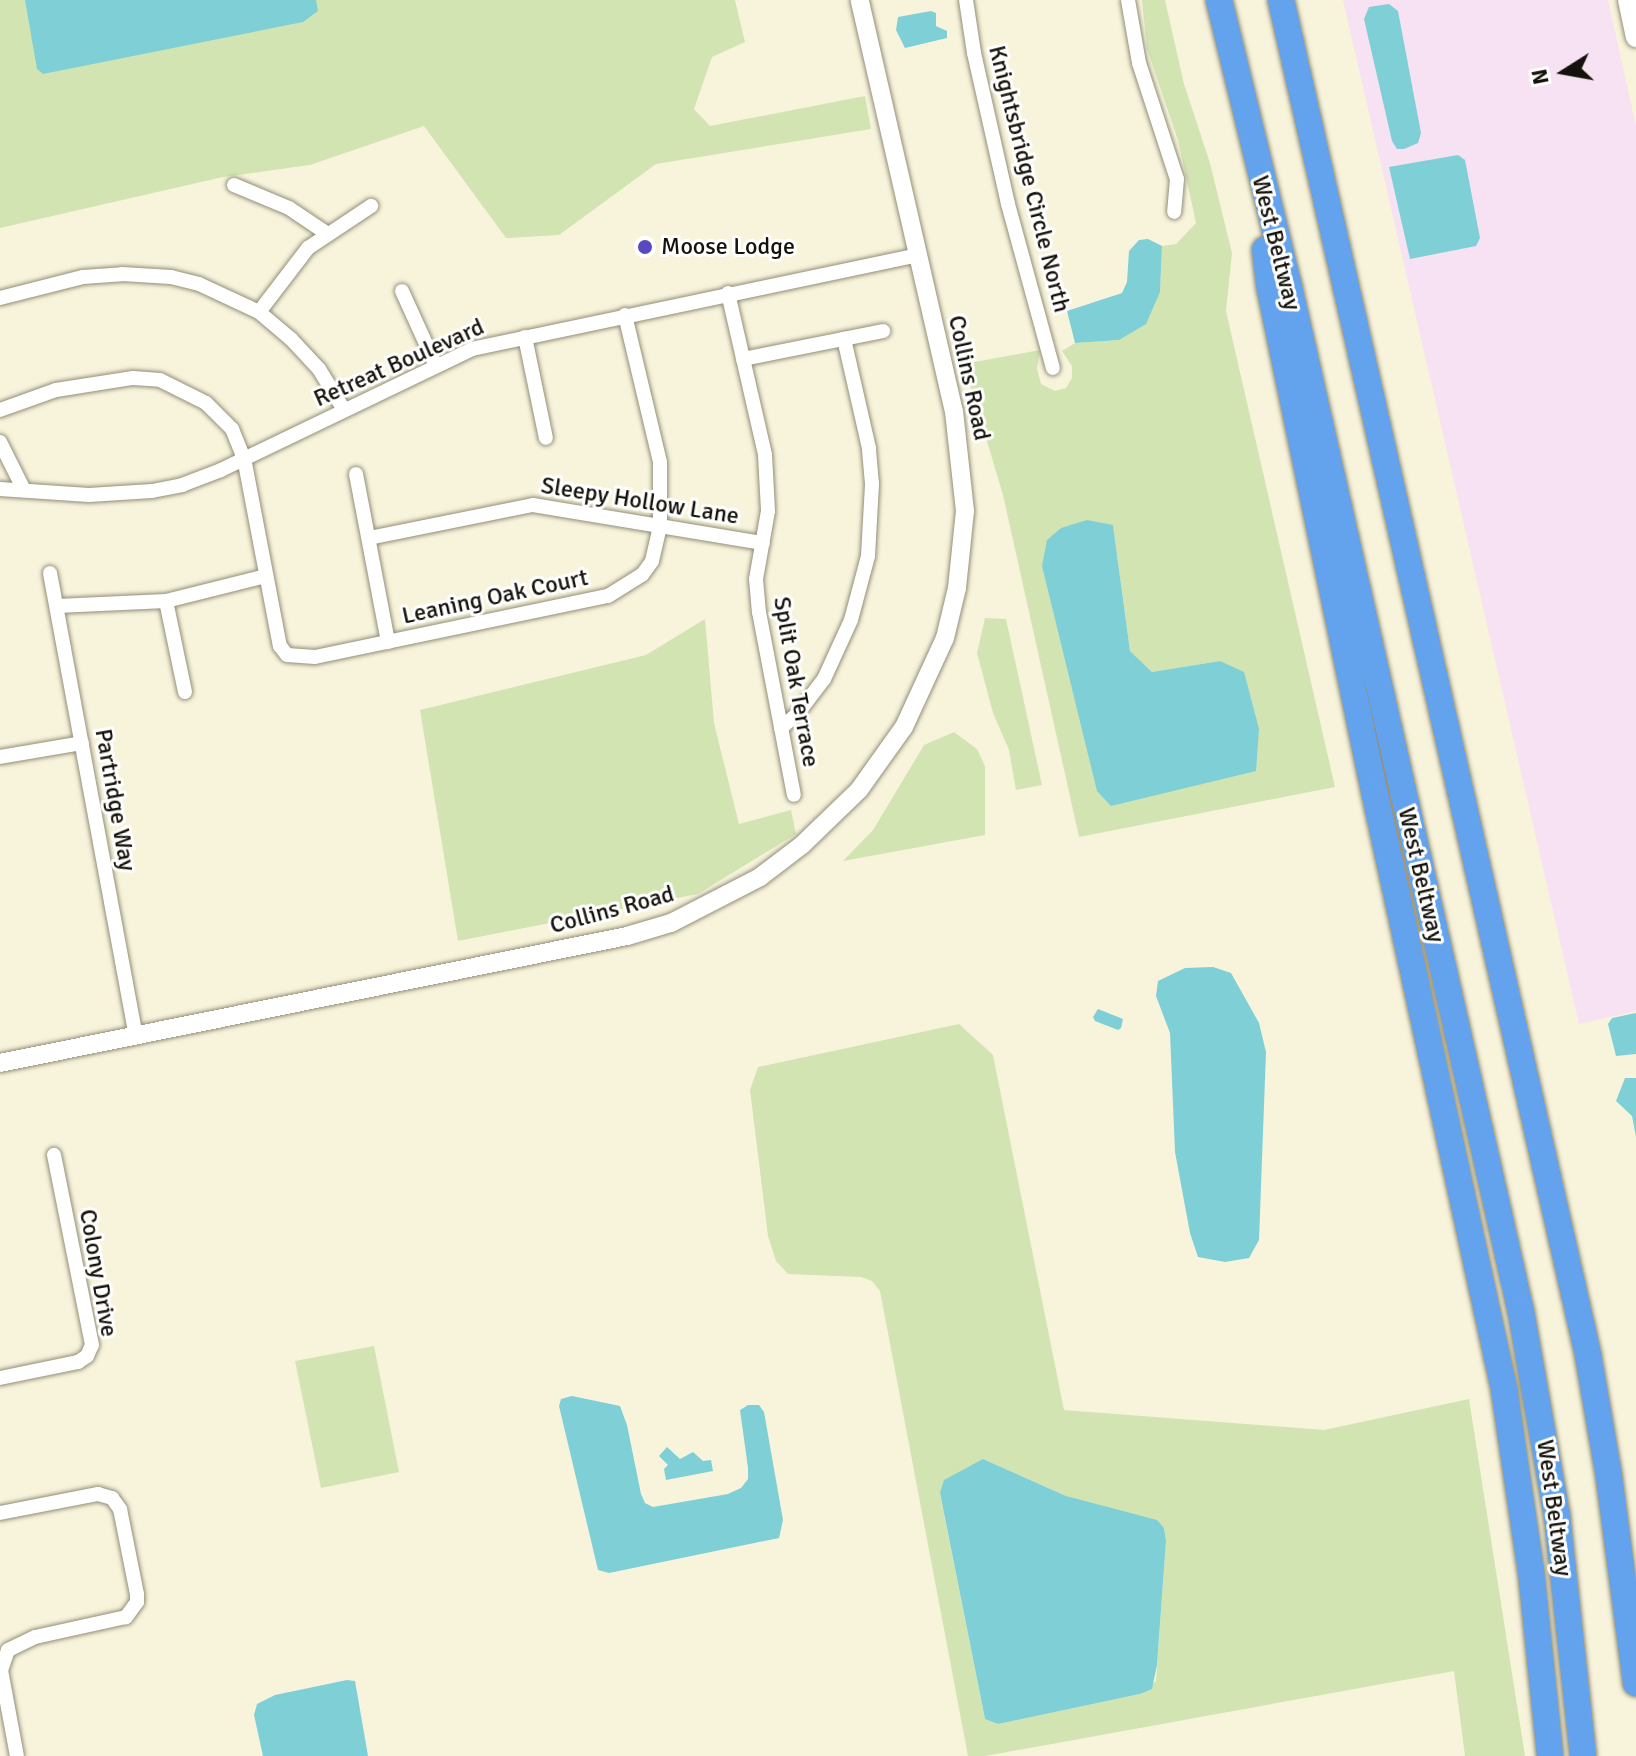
<!DOCTYPE html>
<style>
body{margin:0}
#map{position:relative;width:1636px;height:1756px;overflow:hidden;background:#f8f4dc;font-family:Signika,sans-serif}
div>[style]{position:absolute}
[style*='--x']{left:calc(var(--x)*1px);top:calc(var(--y)*1px);width:calc(var(--w)*1px);rotate:calc(var(--a)*1deg)}
.commercial>*{inset:0;background:#f6e2f2}
.green>*{inset:0;background:#d2e4b2}
.water>*{inset:0;background:#7fcfd7}
.roads{filter:drop-shadow(0 0 2px #928e78) drop-shadow(0 0 2px #928e78)}
.minor>*{height:14px;margin:-7px;padding:0 7px;transform-origin:7px;border-radius:7px;background:#fff}
.tertiary>*{height:18px;margin:-9px;padding:0 9px;transform-origin:9px;border-radius:9px;background:#fff}
.secondary>*{height:20px;margin:-10px;padding:0 10px;transform-origin:10px;border-radius:10px;background:#fff}
.motorway>*{height:26px;margin:-13px;padding:0 13px;transform-origin:13px;border-radius:13px;background:#63a3ed}
.dots>*{width:22px;height:22px;translate:-50% -50%;box-sizing:border-box;border:4px solid #fff;border-radius:50%}
span{translate:-50% -50%;white-space:nowrap;text-align:center;line-height:1.15;-webkit-text-stroke:6px #fff;paint-order:stroke}
.street-label{font-size:24px;color:#14120a}
.poi-label{font-size:24px;color:#14120a}
.left{translate:0 -50%;text-align:left}
.north{position:absolute;left:1524px;top:32px;width:80px;height:80px;-webkit-text-stroke:6px #fff;paint-order:stroke;rotate:259deg;font-size:22px;font-weight:700;line-height:32px;text-align:center;color:#14120a}
.north::after{content:'';display:block;margin:auto;width:28px;height:36px;background:#14120a;clip-path:polygon(50% 0,100% 100%,50% 72%,0 100%)}
</style>
<div id="map">
<div class="commercial">
<div style="clip-path:polygon(1343px 0,1608px 0,1636px 126px,1636px 1011px,1579px 1024px)"></div>
</div>
<div class="green">
<div style="clip-path:polygon(0 0,735px 0,745px 42px,712px 57px,694px 109px,710px 126px,865px 96px,871px 129px,656px 164px,559px 235px,506px 238px,424px 126px,310px 165px,223px 177px,0 228px)"></div>
<div style="clip-path:polygon(evenodd,1142px 0,1165px 0,1184px 84px,1210px 163px,1232px 253px,1226px 311px,1335px 787px,1079px 837px,1003px 495px,964px 364px,1040px 350px,1037px 369px,1041px 384px,1055px 391px,1066px 388px,1072px 378px,1072px 366px,1062px 351px,1075px 343px,1119px 340px,1160px 292px,1162px 246px,1176px 244px,1196px 223px,1178px 140px,1147px 49px,1142px 0,1113px 525px,1130px 651px,1152px 672px,1220px 661px,1098px 791px,1113px 525px)"></div>
<div style="clip-path:polygon(985px 618px,1006px 619px,1042px 785px,1016px 790px,1009px 750px,993px 713px,977px 653px)"></div>
<div style="clip-path:polygon(705px 619px,714px 723px,739px 824px,791px 810px,796px 834px,698px 894px,458px 941px,420px 710px,646px 655px)"></div>
<div style="clip-path:polygon(954px 732px,977px 749px,985px 766px,985px 835px,843px 861px,873px 830px,924px 745px)"></div>
<div style="clip-path:polygon(evenodd,959px 1024px,993px 1055px,1064px 1410px,1324px 1430px,1469px 1399px,1525px 1756px,1465px 1756px,1454px 1671px,985px 1756px,968px 1756px,880px 1291px,872px 1281px,861px 1277px,788px 1274px,776px 1261px,768px 1236px,750px 1090px,758px 1067px,959px 1024px,983px 1459px,1066px 1496px,1164px 1528px,1166px 1541px,1156px 1681px,1140px 1694px,998px 1724px,985px 1719px,940px 1494px,983px 1459px)"></div>
<div style="clip-path:polygon(374px 1346px,399px 1472px,321px 1488px,295px 1361px)"></div>
</div>
<div class="water">
<div style="clip-path:polygon(25px 0,316px 0,318px 11px,303px 22px,43px 74px,37px 69px)"></div>
<div style="clip-path:polygon(1389px 4px,1398px 11px,1421px 133px,1418px 143px,1404px 149px,1397px 149px,1392px 141px,1364px 19px,1369px 7px)"></div>
<div style="clip-path:polygon(931px 11px,936px 13px,936px 26px,947px 31px,947px 38px,905px 48px,896px 30px,898px 17px)"></div>
<div style="clip-path:polygon(1458px 155px,1465px 160px,1480px 238px,1476px 246px,1410px 259px,1389px 167px)"></div>
<div style="clip-path:polygon(1148px 239px,1162px 246px,1160px 292px,1146px 324px,1119px 340px,1075px 343px,1067px 311px,1122px 293px,1127px 282px,1129px 251px,1139px 240px)"></div>
<div style="clip-path:polygon(1087px 520px,1113px 525px,1130px 651px,1152px 672px,1220px 661px,1244px 672px,1259px 729px,1256px 771px,1111px 806px,1097px 791px,1042px 566px,1047px 540px,1061px 528px)"></div>
<div style="clip-path:polygon(1213px 967px,1231px 973px,1259px 1023px,1266px 1052px,1259px 1240px,1249px 1258px,1225px 1262px,1198px 1257px,1190px 1233px,1175px 1152px,1170px 1033px,1156px 996px,1158px 981px,1185px 968px)"></div>
<div style="clip-path:polygon(1098px 1009px,1123px 1019px,1121px 1028px,1118px 1030px,1095px 1021px,1093px 1017px)"></div>
<div style="clip-path:polygon(1636px 1013px,1636px 1054px,1616px 1056px,1608px 1024px,1612px 1018px)"></div>
<div style="clip-path:polygon(1625px 1078px,1636px 1078px,1636px 1137px,1632px 1116px,1616px 1101px)"></div>
<div style="clip-path:polygon(572px 1396px,620px 1406px,627px 1425px,641px 1494px,645px 1503px,653px 1507px,728px 1494px,741px 1488px,748px 1479px,748px 1468px,740px 1410px,748px 1405px,759px 1405px,764px 1412px,783px 1520px,779px 1538px,609px 1573px,598px 1570px,559px 1406px,561px 1399px)"></div>
<div style="clip-path:polygon(667px 1447px,680px 1459px,693px 1452px,703px 1461px,711px 1460px,713px 1471px,666px 1480px,664px 1469px,668px 1465px,659px 1456px)"></div>
<div style="clip-path:polygon(983px 1459px,1066px 1496px,1157px 1520px,1164px 1528px,1166px 1541px,1157px 1665px,1152px 1689px,1140px 1694px,998px 1724px,985px 1719px,940px 1493px,944px 1480px)"></div>
<div style="clip-path:polygon(347px 1680px,355px 1681px,368px 1756px,263px 1756px,254px 1715px,257px 1704px,275px 1695px)"></div>
</div>
<div class="roads">
<div class="minor">
<div style="--x:966;--y:0;--w:54;--a:81.4"></div>
<div style="--x:974;--y:53;--w:155;--a:77.3"></div>
<div style="--x:1008;--y:204;--w:170;--a:74.7"></div>
<div style="--x:1128;--y:0;--w:64;--a:80.1"></div>
<div style="--x:1139;--y:63;--w:122;--a:71.9"></div>
<div style="--x:1177;--y:179;--w:33;--a:95"></div>
<div style="--x:234;--y:185;--w:60;--a:22.7"></div>
<div style="--x:289;--y:208;--w:45;--a:34"></div>
<div style="--x:402;--y:291;--w:82;--a:65.6"></div>
<div style="--x:728;--y:293;--w:166;--a:77.1"></div>
<div style="--x:765;--y:455;--w:56;--a:86.9"></div>
<div style="--x:768;--y:511;--w:69;--a:100"></div>
<div style="--x:756;--y:579;--w:33;--a:85"></div>
<div style="--x:759;--y:612;--w:186;--a:79.2"></div>
<div style="--x:0;--y:298;--w:86;--a:-14.2"></div>
<div style="--x:83;--y:277;--w:39;--a:-4"></div>
<div style="--x:122;--y:274;--w:49;--a:3.5"></div>
<div style="--x:171;--y:277;--w:29;--a:14"></div>
<div style="--x:199;--y:284;--w:66;--a:25"></div>
<div style="--x:259;--y:312;--w:42;--a:40.2"></div>
<div style="--x:291;--y:339;--w:41;--a:47"></div>
<div style="--x:319;--y:369;--w:48;--a:58.6"></div>
<div style="--x:259;--y:312;--w:81;--a:-52.6"></div>
<div style="--x:308;--y:248;--w:76;--a:-33.7"></div>
<div style="--x:525;--y:337;--w:103;--a:78.3"></div>
<div style="--x:743;--y:359;--w:143;--a:-11.3"></div>
<div style="--x:0;--y:410;--w:59;--a:-19.7"></div>
<div style="--x:56;--y:390;--w:78;--a:-8.9"></div>
<div style="--x:133;--y:378;--w:27;--a:4"></div>
<div style="--x:160;--y:380;--w:51;--a:26.6"></div>
<div style="--x:206;--y:403;--w:37;--a:45"></div>
<div style="--x:232;--y:429;--w:31;--a:68"></div>
<div style="--x:244;--y:458;--w:191;--a:79.2"></div>
<div style="--x:280;--y:646;--w:11;--a:52"></div>
<div style="--x:287;--y:655;--w:28;--a:4"></div>
<div style="--x:315;--y:657;--w:299;--a:-11.8"></div>
<div style="--x:608;--y:596;--w:40;--a:-32"></div>
<div style="--x:642;--y:575;--w:17;--a:-54"></div>
<div style="--x:652;--y:561;--w:36;--a:-77"></div>
<div style="--x:660;--y:526;--w:64;--a:-90"></div>
<div style="--x:660;--y:462;--w:151;--a:-103.4"></div>
<div style="--x:0;--y:442;--w:54;--a:63.4"></div>
<div style="--x:356;--y:474;--w:171;--a:79.2"></div>
<div style="--x:0;--y:489;--w:89;--a:3.9"></div>
<div style="--x:89;--y:495;--w:63;--a:-3.6"></div>
<div style="--x:152;--y:491;--w:31;--a:-11"></div>
<div style="--x:182;--y:485;--w:42;--a:-21"></div>
<div style="--x:221;--y:470;--w:279;--a:-25.7"></div>
<div style="--x:472;--y:349;--w:456;--a:-11.9"></div>
<div style="--x:369;--y:538;--w:167;--a:-11.4"></div>
<div style="--x:533;--y:505;--w:233;--a:9.4"></div>
<div style="--x:50;--y:573;--w:471;--a:79.5"></div>
<div style="--x:166;--y:601;--w:93;--a:78.2"></div>
<div style="--x:57;--y:606;--w:109;--a:-2.6"></div>
<div style="--x:166;--y:601;--w:103;--a:-14"></div>
<div style="--x:781;--y:728;--w:23;--a:-41"></div>
<div style="--x:798;--y:713;--w:43;--a:-52.6"></div>
<div style="--x:824;--y:679;--w:65;--a:-65.4"></div>
<div style="--x:851;--y:620;--w:66;--a:-75.1"></div>
<div style="--x:868;--y:556;--w:72;--a:-86.8"></div>
<div style="--x:872;--y:484;--w:36;--a:-95"></div>
<div style="--x:869;--y:448;--w:112;--a:-102.9"></div>
<div style="--x:0;--y:757;--w:83;--a:-9.7"></div>
<div style="--x:0;--y:1378;--w:80;--a:-11.6"></div>
<div style="--x:78;--y:1362;--w:11;--a:-34"></div>
<div style="--x:87;--y:1356;--w:12;--a:-66"></div>
<div style="--x:92;--y:1345;--w:194;--a:-101.3"></div>
<div style="--x:0;--y:1513;--w:100;--a:-11"></div>
<div style="--x:98;--y:1494;--w:15;--a:16"></div>
<div style="--x:112;--y:1498;--w:14;--a:54"></div>
<div style="--x:120;--y:1509;--w:87;--a:78.7"></div>
<div style="--x:137;--y:1594;--w:8;--a:90"></div>
<div style="--x:137;--y:1602;--w:19;--a:126"></div>
<div style="--x:126;--y:1617;--w:93;--a:167.6"></div>
<div style="--x:35;--y:1637;--w:30;--a:154"></div>
<div style="--x:8;--y:1650;--w:21;--a:109"></div>
<div style="--x:1;--y:1670;--w:87;--a:79.5"></div>
</div>
<div class="tertiary">
<div style="--x:0;--y:1063;--w:640;--a:-11.45"></div>
<div style="--x:627;--y:936;--w:46;--a:-16.5"></div>
<div style="--x:671;--y:923;--w:100;--a:-27.3"></div>
<div style="--x:760;--y:877;--w:53;--a:-37.3"></div>
<div style="--x:802;--y:845;--w:79;--a:-44"></div>
<div style="--x:859;--y:790;--w:77;--a:-54.5"></div>
<div style="--x:904;--y:727;--w:98;--a:-65.3"></div>
<div style="--x:945;--y:638;--w:51;--a:-76.5"></div>
<div style="--x:957;--y:588;--w:77;--a:-84.1"></div>
<div style="--x:965;--y:511;--w:100;--a:-96.3"></div>
<div style="--x:954;--y:412;--w:423;--a:-102.9"></div>
</div>
<div class="secondary">
<div style="--x:1628;--y:0;--w:38;--a:78"></div>
</div>
<div class="motorway">
<div style="--x:1219;--y:0;--w:295;--a:76.3"></div>
<div style="--x:1289;--y:287;--w:1051;--a:77.25"></div>
<div style="--x:1521;--y:1312;--w:207;--a:80"></div>
<div style="--x:1557;--y:1516;--w:241;--a:83.8"></div>
<div style="--x:1281;--y:0;--w:1389;--a:77.23"></div>
<div style="--x:1588;--y:1355;--w:124;--a:80.2"></div>
<div style="--x:1609;--y:1477;--w:208;--a:82.5"></div>
<div style="--x:1265;--y:250;--w:39;--a:83"></div>
<div style="--x:1270;--y:289;--w:517;--a:78.28"></div>
<div style="--x:1375;--y:795;--w:608;--a:77.75"></div>
<div style="--x:1504;--y:1389;--w:184;--a:81.6"></div>
<div style="--x:1531;--y:1571;--w:186;--a:84.1"></div>
</div>
</div>
<div class="dots">
<div style="left:645px;top:247px;background:#5849c1"></div>
</div>
<div class="street-label">
<span style="left:1029px;top:179px;rotate:76deg">Knightsbridge Circle North</span>
<span style="left:1276px;top:243px;rotate:76deg">West Beltway</span>
<span style="left:399px;top:363px;rotate:-24deg">Retreat Boulevard</span>
<span style="left:969px;top:378px;rotate:78deg">Collins Road</span>
<span style="left:640px;top:501px;rotate:9deg">Sleepy Hollow Lane</span>
<span style="left:495px;top:597px;rotate:-12deg">Leaning Oak Court</span>
<span style="left:796px;top:682px;rotate:80deg">Split Oak Terrace</span>
<span style="left:115px;top:800px;rotate:80deg">Partridge Way</span>
<span style="left:1421px;top:875px;rotate:77deg">West Beltway</span>
<span style="left:612px;top:910px;rotate:-15deg">Collins Road</span>
<span style="left:98px;top:1273px;rotate:80deg">Colony Drive</span>
<span style="left:1554px;top:1508px;rotate:82deg">West Beltway</span>
</div>
<div class="poi-label">
<span class="left" style="left:661px;top:247px">Moose Lodge</span>
</div>
<div class="north">N</div>
</div>
